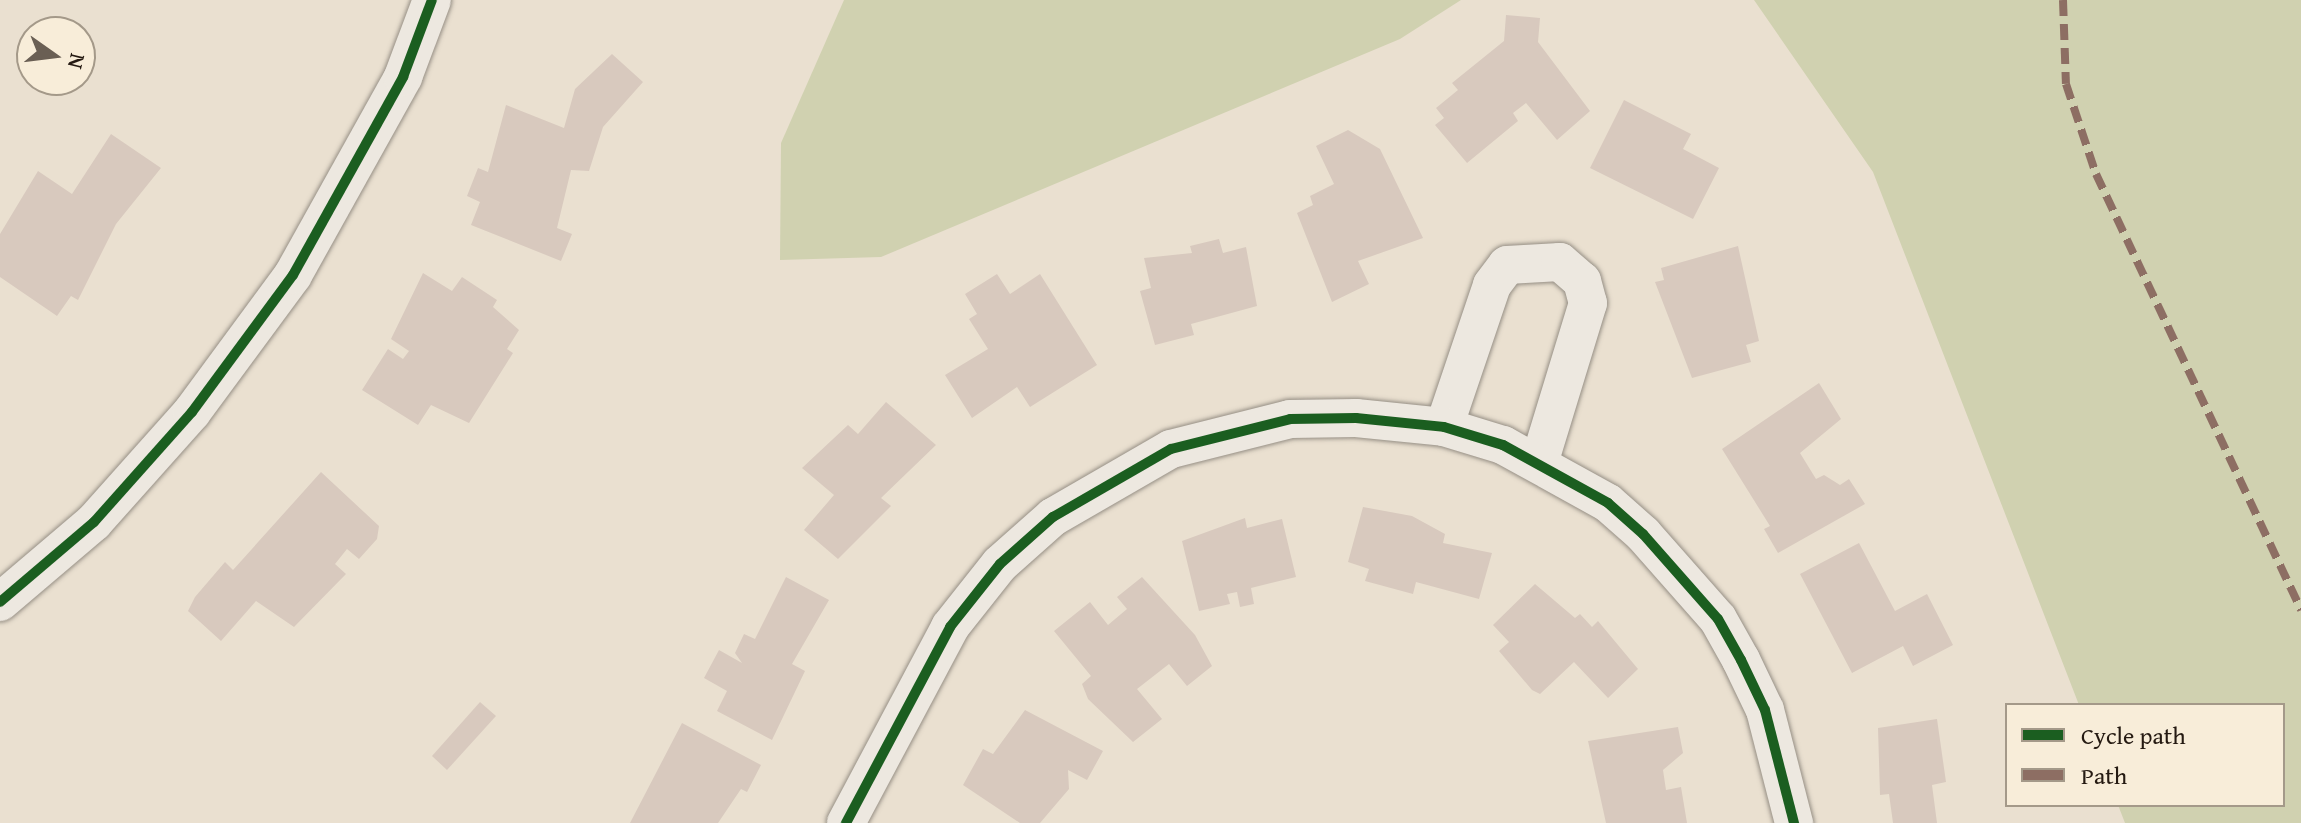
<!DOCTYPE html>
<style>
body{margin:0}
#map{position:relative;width:2301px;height:823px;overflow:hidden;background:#eae0d0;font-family:"Gentium Book Plus",serif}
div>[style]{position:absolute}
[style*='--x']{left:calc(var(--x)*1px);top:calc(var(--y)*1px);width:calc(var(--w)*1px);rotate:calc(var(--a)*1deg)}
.green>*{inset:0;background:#d0d1b0}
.building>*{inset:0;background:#d8c9be}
.roads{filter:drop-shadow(0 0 2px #968f85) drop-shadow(0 0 2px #968f85)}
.minor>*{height:38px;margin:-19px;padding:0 19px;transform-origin:19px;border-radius:19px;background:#ede8e0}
.quiet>*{height:8px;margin-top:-4px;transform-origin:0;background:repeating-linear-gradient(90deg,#8d6e63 0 16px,transparent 0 24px)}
.cycleway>*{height:10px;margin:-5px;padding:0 5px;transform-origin:5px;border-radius:5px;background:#1b5e20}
span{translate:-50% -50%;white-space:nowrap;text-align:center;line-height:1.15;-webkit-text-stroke:6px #f8edd9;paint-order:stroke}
.legend{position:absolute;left:2005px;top:703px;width:280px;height:104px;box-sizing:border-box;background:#f8edd9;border:2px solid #a49989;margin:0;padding:10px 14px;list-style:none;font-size:24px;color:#251a12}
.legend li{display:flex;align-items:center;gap:16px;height:40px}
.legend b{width:40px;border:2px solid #a49989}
.north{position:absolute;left:16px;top:16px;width:80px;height:80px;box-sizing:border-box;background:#f8edd9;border:2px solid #a49989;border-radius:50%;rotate:104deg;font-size:22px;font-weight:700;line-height:32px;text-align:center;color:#251a12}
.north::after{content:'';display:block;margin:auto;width:28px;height:36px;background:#6a5f54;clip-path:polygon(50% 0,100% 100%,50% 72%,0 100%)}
</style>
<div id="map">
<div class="green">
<div style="clip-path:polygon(844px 0,1461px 0,1400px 39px,881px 257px,780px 260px,781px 143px)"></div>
<div style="clip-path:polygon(1754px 0,2301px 0,2301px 823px,2125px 823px,2118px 805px,2283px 805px,2283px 705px,2079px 705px,1873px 172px)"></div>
</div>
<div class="building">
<div style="clip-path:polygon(1506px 15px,1540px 18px,1538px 42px,1590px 111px,1557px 140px,1526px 103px,1513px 113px,1518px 121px,1467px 163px,1435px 125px,1444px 118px,1436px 108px,1458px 90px,1452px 83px,1504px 41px)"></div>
<div style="clip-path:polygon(612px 54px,643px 82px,603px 127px,589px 171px,571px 170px,557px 228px,572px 234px,561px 261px,471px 225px,480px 202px,467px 196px,478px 168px,488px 172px,506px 105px,564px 128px,575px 89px)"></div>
<div style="clip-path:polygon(1624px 100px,1691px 134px,1683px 149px,1719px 168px,1693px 219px,1590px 168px)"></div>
<div style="clip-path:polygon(1348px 130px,1380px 149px,1423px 238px,1358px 261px,1369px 284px,1332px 302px,1297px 213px,1313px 205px,1310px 196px,1334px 184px,1316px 146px)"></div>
<div style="clip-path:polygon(111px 134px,161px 168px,116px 224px,78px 300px,71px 296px,57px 316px,0 277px,0 234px,38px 171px,72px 194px)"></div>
<div style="clip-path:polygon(1219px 239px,1223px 253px,1246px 247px,1257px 306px,1191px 324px,1194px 335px,1155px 345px,1140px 291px,1151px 288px,1144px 258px,1192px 253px,1190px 246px)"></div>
<div style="clip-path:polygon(1738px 246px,1759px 341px,1746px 345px,1751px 362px,1692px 378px,1655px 282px,1664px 280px,1661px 268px)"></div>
<div style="clip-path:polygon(423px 273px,452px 291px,462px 277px,497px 300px,493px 307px,519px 330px,507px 349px,513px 353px,469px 423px,431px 405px,418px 425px,362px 390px,388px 349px,403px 359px,409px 351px,391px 339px)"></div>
<div style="clip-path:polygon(997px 274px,1010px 294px,1040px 274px,1097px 365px,1030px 407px,1017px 387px,972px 418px,945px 375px,988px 349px,969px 319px,977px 314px,965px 294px)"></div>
<div style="clip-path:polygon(1819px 383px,1841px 419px,1800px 453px,1816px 479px,1824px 475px,1840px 485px,1849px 479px,1865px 504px,1778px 553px,1764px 529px,1770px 526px,1722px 449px)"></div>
<div style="clip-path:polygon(886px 402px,936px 445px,881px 498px,891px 506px,838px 559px,804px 530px,834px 495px,802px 468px,848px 425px,858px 434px)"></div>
<div style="clip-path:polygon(321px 472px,379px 526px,377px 539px,359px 559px,347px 549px,335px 564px,346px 574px,294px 627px,256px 601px,221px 641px,188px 611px,195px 597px,225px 562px,233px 570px)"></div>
<div style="clip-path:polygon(1363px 507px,1412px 516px,1445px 534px,1443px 543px,1492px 553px,1479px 599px,1416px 582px,1413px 594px,1365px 581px,1369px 569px,1348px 562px)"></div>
<div style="clip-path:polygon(1245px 518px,1247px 528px,1282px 519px,1296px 577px,1251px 588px,1254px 604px,1240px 607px,1237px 592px,1227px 594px,1230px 604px,1199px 611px,1182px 541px)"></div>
<div style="clip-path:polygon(1859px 543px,1895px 611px,1927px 594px,1953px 645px,1913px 666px,1903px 646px,1852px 673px,1800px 574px)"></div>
<div style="clip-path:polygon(786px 577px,829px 600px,792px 664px,805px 671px,772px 740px,717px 711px,727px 691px,704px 678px,719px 650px,742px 663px,735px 653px,744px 634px,755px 639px)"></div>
<div style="clip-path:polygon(1142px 577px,1195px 635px,1212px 666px,1187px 686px,1169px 664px,1137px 689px,1162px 719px,1133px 742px,1088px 699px,1082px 684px,1091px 676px,1054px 631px,1090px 602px,1108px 625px,1127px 609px,1117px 597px)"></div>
<div style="clip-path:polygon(1535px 584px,1575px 618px,1580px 614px,1592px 627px,1598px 621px,1638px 669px,1608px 698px,1574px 662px,1540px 694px,1532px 690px,1499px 651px,1509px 642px,1493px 625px)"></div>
<div style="clip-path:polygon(480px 702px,496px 716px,447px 770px,432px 756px)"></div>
<div style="clip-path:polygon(1025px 710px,1103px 751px,1087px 780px,1068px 770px,1069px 789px,1040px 823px,1020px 823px,963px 785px,983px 749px,993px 754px)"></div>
<div style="clip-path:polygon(1937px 719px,1946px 782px,1932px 785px,1937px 823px,1893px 823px,1889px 794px,1880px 795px,1878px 728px)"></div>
<div style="clip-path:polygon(682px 723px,761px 765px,747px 792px,741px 789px,718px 823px,630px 823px)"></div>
<div style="clip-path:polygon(1678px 727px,1683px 753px,1663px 770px,1666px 790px,1681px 787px,1687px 823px,1606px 823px,1588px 741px)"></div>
</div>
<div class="roads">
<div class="minor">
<div style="--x:1444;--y:427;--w:150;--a:-71.3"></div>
<div style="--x:1492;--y:285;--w:25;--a:-53"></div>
<div style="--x:1507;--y:265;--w:53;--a:-3.2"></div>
<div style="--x:1560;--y:262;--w:29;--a:41"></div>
<div style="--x:1582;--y:281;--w:23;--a:75"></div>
<div style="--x:1588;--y:303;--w:167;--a:107"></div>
<div style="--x:0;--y:602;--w:123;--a:-40.4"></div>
<div style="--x:94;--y:522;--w:147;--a:-48.3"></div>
<div style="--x:192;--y:412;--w:170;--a:-53.6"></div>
<div style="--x:293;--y:275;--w:227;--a:-60.9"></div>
<div style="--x:403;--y:77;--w:82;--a:-69.4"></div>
<div style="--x:846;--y:823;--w:222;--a:-62"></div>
<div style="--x:950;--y:627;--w:80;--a:-51.6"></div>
<div style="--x:1000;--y:564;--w:71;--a:-41.6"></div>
<div style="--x:1053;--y:517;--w:136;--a:-30"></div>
<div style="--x:1171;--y:449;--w:123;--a:-14.1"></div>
<div style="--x:1290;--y:419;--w:66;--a:-0.9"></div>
<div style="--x:1356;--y:418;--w:88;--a:5.8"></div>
<div style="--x:1444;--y:427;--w:62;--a:17"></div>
<div style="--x:1503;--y:445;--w:120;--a:28.9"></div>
<div style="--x:1608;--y:503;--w:47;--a:41.5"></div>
<div style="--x:1643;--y:534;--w:113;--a:48.6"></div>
<div style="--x:1718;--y:619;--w:47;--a:60.7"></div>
<div style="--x:1741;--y:660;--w:55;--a:64.4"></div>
<div style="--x:1765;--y:710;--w:117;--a:75.6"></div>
</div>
</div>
<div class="quiet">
<div style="--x:2063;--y:0;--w:84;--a:88"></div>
<div style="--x:2066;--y:84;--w:95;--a:71.6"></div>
<div style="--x:2096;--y:174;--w:482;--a:64.8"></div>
</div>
<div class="cycleway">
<div style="--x:0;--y:602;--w:123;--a:-40.4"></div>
<div style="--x:94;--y:522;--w:147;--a:-48.3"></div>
<div style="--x:192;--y:412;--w:170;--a:-53.6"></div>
<div style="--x:293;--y:275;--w:227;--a:-60.9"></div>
<div style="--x:403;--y:77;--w:82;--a:-69.4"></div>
<div style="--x:846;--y:823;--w:222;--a:-62"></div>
<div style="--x:950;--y:627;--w:80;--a:-51.6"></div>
<div style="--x:1000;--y:564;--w:71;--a:-41.6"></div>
<div style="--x:1053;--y:517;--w:136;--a:-30"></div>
<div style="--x:1171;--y:449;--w:123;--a:-14.1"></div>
<div style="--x:1290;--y:419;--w:66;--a:-0.9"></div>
<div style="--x:1356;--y:418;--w:88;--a:5.8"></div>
<div style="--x:1444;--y:427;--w:62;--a:17"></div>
<div style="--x:1503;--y:445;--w:120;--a:28.9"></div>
<div style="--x:1608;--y:503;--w:47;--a:41.5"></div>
<div style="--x:1643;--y:534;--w:113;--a:48.6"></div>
<div style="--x:1718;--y:619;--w:47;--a:60.7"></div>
<div style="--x:1741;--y:660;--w:55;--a:64.4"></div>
<div style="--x:1765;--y:710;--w:117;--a:75.6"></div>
</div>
<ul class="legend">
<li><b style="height:10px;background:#1b5e20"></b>Cycle path</li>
<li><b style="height:10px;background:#8d6e63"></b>Path</li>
</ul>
<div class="north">N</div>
</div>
